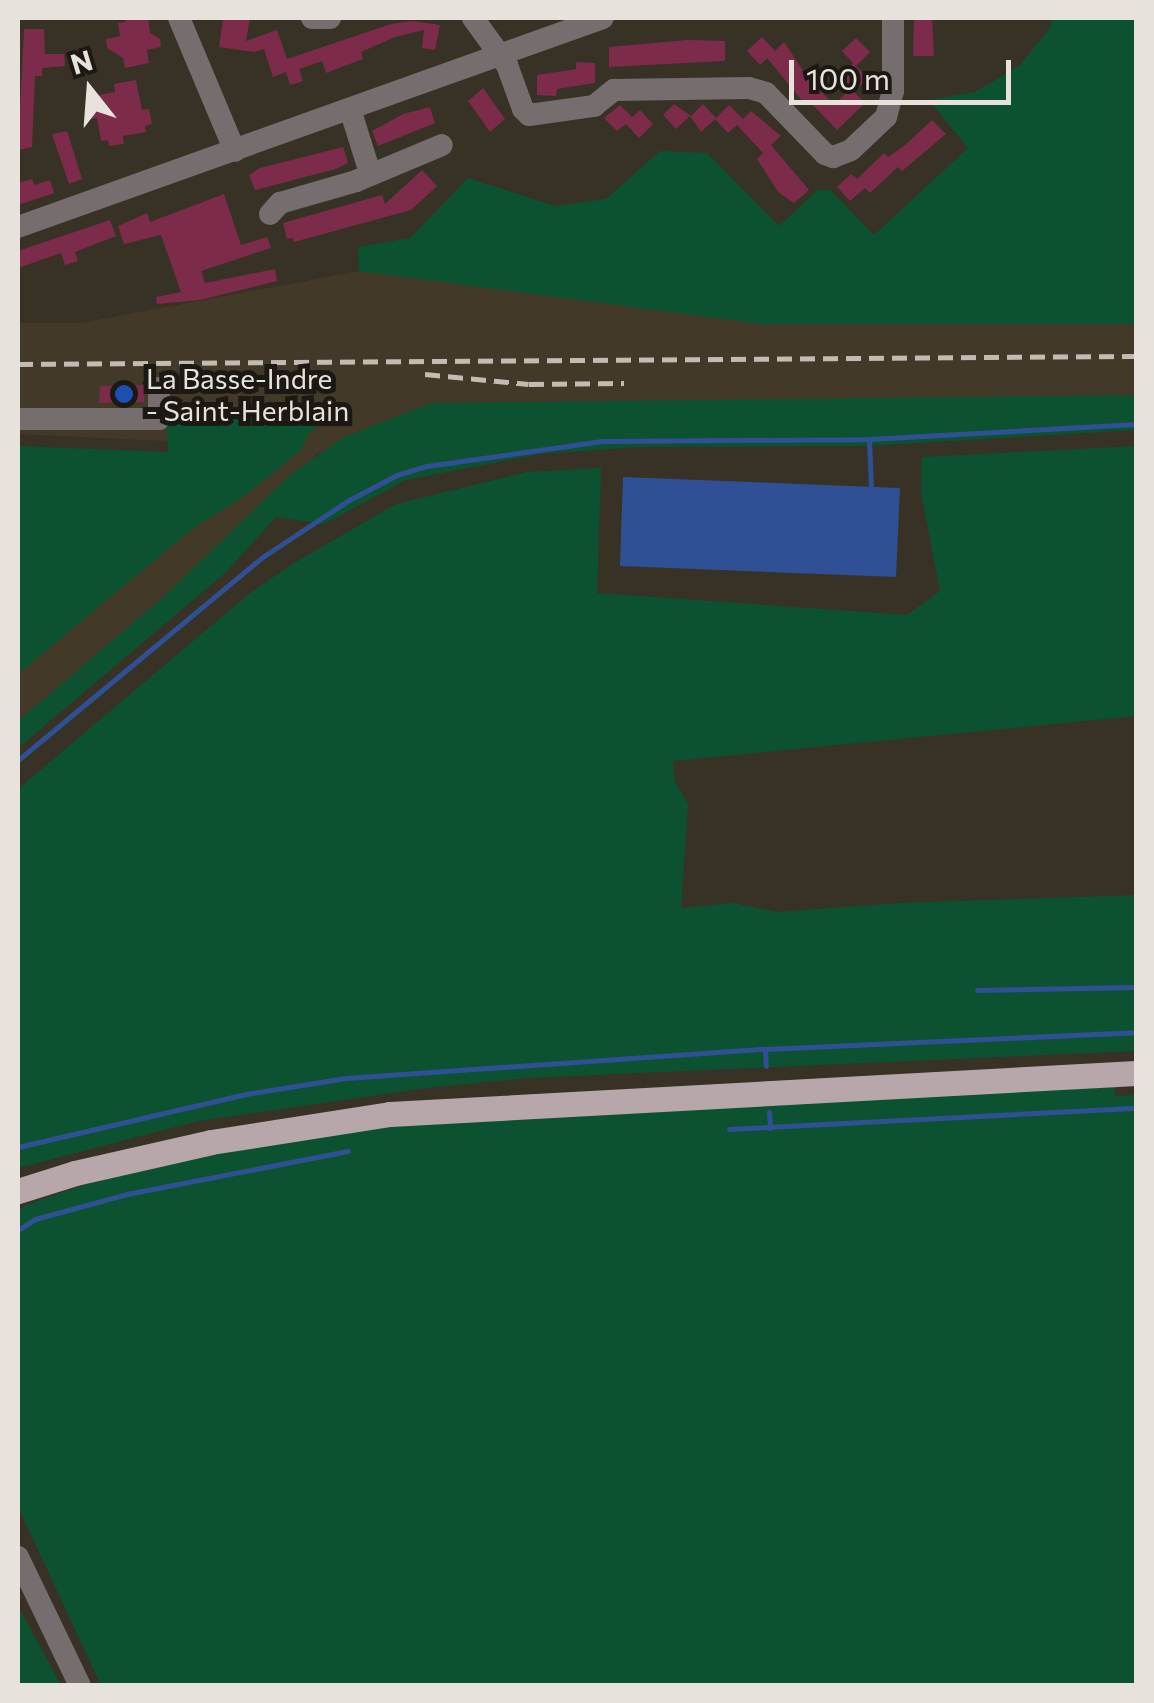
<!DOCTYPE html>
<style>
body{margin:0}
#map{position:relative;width:1154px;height:1703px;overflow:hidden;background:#383125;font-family:Commissioner,sans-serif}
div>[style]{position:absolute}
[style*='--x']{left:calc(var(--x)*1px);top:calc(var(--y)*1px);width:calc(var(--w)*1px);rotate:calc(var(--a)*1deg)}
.built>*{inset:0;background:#433928}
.green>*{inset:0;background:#0c5231}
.water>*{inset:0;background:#2f5094}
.stream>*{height:5px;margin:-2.5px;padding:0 2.5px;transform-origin:2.5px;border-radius:2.5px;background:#2f5094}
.building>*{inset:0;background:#7d2b4b}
.minor>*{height:22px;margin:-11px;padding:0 11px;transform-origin:11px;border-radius:11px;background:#756d6e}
.major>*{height:25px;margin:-12.5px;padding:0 12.5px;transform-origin:12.5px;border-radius:12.5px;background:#b7a7aa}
.rail>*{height:5px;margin-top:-2.5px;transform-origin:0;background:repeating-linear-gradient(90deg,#c2bcb4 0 15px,transparent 0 23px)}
.dots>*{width:28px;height:28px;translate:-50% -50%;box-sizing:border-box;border:5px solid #1c1914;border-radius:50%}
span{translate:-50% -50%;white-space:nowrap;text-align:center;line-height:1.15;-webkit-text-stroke:10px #1c1914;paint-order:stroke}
.poi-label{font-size:28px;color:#e7e2db}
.left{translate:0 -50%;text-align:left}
.frame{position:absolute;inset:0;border:20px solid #e7e2db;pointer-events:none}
.north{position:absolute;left:40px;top:40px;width:100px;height:100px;-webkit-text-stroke:8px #1c1914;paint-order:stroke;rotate:343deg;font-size:28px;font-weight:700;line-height:40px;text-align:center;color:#e7e2db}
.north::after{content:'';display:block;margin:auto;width:35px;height:45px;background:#e7e2db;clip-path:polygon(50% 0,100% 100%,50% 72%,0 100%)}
.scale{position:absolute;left:789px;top:60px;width:222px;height:45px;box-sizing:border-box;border:5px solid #e7e2db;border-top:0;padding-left:12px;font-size:30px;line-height:35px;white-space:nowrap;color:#e7e2db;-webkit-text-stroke:8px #1c1914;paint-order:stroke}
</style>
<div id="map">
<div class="built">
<div style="clip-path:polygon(410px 238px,761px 324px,1136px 324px,1136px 414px,317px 453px,226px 572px,18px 748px,18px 644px,213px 425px,166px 441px,18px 434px,18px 323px,81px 323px,359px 271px)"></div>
</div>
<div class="green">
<div style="clip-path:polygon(1052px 18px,1136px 18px,1136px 324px,761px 324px,359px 271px,358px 247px,410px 238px,468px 178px,555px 206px,606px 199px,660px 151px,707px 153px,779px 226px,818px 190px,830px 190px,874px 235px,968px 148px,929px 100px,975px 92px,1019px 66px,1050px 28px)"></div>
<div style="clip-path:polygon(1136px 395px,1136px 430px,869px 446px,641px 447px,540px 454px,406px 480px,324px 524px,276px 517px,226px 572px,18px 748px,18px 721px,162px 598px,289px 476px,344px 437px,431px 403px)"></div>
<div style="clip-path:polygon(254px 404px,316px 411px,324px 420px,308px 434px,301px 450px,247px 494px,192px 529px,18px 674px,18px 446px,168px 452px,166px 417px)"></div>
<div style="clip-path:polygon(1136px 446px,1136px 716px,673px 761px,675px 782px,688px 804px,681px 908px,733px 903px,777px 912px,900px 903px,1136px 895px,1136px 1051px,527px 1078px,434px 1087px,198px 1121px,18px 1168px,18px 789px,250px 593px,294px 563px,396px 504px,527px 472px,601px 468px,597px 593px,907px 615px,940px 591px,921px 494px,922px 457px)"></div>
<div style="clip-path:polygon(1115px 1082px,1115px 1096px,1136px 1095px,1136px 1685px,101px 1685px,18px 1507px,18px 1211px,26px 1205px,112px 1175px,206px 1153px,401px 1123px)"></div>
<div style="clip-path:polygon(18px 1604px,20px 1610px,61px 1685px,18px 1685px)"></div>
</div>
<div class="water">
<div style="clip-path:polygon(623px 477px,900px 488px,896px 577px,620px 566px)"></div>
</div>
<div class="stream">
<div style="--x:869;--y:440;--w:47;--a:87.6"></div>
<div style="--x:18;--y:760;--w:320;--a:-39.7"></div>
<div style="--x:264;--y:556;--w:102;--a:-33.4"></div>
<div style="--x:349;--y:500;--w:54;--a:-27.5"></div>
<div style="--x:397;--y:475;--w:31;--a:-17"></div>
<div style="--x:427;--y:466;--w:177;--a:-8.1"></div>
<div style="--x:602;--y:441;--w:267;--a:-0.4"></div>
<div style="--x:869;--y:439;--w:267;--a:-3.2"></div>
<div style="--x:977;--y:990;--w:159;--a:-1.1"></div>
<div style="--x:765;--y:1049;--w:17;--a:87"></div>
<div style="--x:769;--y:1112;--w:16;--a:86"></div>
<div style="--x:729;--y:1129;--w:408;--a:-3"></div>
<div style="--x:18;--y:1147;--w:234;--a:-13.1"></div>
<div style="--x:246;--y:1094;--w:101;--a:-9.1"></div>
<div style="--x:346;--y:1078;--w:420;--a:-4"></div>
<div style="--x:765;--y:1049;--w:371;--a:-2.6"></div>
<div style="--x:18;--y:1230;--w:20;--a:-33"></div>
<div style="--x:35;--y:1219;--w:95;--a:-15.2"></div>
<div style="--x:127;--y:1194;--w:225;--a:-11"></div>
</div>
<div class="building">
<div style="clip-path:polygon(125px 18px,148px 18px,150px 33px,160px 39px,161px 47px,147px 50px,149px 63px,125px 68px,123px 58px,107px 48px,106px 39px,120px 36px,118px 23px,126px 22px)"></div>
<div style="clip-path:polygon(223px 18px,250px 18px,246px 41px,277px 30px,287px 59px,391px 24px,413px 21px,440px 25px,435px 50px,422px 48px,424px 30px,395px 37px,361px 52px,363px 59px,326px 73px,322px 61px,299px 69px,303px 81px,290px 85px,286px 72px,273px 77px,264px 49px,254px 52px,219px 47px)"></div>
<div style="clip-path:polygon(932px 18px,934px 56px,913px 56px,914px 19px)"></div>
<div style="clip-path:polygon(24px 29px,44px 29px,45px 54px,64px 54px,65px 66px,42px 68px,42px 76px,35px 76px,32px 147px,18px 150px)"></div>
<div style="clip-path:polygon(762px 37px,775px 51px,784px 42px,806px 75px,834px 105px,850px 89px,840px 77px,853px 63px,842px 51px,856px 38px,870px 52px,856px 66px,868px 78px,854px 92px,865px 103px,837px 130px,808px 100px,804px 103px,767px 58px,760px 65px,747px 51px)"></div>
<div style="clip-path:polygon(687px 40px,725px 41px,725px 61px,609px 67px,609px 47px)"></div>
<div style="clip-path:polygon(576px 62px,595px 63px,595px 83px,557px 89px,556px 96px,537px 95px,537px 75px,576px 69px)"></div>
<div style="clip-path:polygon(136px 80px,142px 110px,149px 109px,152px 124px,145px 126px,146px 132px,123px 136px,124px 144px,109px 146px,108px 140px,101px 141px,97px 118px,90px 119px,87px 104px,94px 102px,93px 96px,115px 92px,114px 84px)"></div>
<div style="clip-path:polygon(483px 88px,505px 119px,490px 132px,468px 101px)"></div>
<div style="clip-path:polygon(674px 104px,691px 116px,703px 104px,716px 118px,729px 105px,743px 119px,739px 123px,751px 111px,781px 136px,771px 145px,809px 190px,794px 203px,778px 192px,757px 159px,763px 153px,737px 125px,728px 133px,715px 119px,701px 132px,690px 116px,676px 129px,663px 115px)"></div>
<div style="clip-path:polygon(620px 105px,632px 117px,640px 110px,653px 124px,639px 138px,626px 124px,617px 131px,604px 118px)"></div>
<div style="clip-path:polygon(430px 107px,435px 123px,378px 146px,372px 131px,403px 114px)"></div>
<div style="clip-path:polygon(932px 120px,946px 134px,902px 171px,898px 167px,870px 193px,865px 188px,850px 201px,837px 187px,851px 174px,857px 179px,884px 153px,888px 157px,904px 146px)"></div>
<div style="clip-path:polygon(67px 131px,82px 179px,69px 184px,52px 134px)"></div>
<div style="clip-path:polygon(343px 147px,348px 163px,336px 169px,255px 190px,249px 175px,260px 168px)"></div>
<div style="clip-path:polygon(422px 170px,437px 186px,411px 210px,294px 242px,293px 238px,287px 239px,283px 223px,382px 195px,385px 204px)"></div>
<div style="clip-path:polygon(32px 179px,34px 185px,50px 180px,54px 193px,18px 205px,18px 183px)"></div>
<div style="clip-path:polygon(224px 194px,241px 245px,267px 237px,271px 248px,201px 271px,205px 283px,275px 269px,277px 281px,200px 300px,157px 304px,156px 297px,181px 292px,161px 235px,124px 244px,118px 226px,147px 213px,150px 222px)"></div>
<div style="clip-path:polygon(110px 220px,116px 236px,75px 252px,78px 261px,65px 265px,61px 253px,18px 268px,18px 251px)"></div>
<div style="clip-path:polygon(145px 385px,144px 402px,99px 403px,100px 386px)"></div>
</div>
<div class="minor">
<div style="--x:179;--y:18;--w:144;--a:67.2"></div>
<div style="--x:312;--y:18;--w:18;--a:0"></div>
<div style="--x:473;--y:18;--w:58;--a:54.1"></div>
<div style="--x:507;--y:65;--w:47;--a:70"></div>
<div style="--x:523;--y:109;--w:8;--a:45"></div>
<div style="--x:529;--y:115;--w:66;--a:-7.9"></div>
<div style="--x:594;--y:106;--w:26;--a:-39"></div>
<div style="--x:614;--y:90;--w:135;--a:-0.8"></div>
<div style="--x:749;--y:88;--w:18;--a:16"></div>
<div style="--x:766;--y:93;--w:85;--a:46"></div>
<div style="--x:825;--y:154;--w:9;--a:21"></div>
<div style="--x:833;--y:157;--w:19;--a:-21"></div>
<div style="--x:851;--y:150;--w:48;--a:-43.3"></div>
<div style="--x:886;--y:117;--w:27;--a:-75"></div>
<div style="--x:893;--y:91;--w:73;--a:-90"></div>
<div style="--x:350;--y:109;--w:67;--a:72.6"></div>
<div style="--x:270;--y:214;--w:15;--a:-48"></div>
<div style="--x:280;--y:203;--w:79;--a:-16.1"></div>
<div style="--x:356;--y:181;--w:93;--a:-22.7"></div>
<div style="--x:18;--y:227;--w:621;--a:-19.66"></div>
<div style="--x:18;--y:419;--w:141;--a:0"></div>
<div style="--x:159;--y:419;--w:31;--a:-90"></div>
<div style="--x:18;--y:1557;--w:143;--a:64.3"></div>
</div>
<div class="major">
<div style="--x:18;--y:1191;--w:60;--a:-17.5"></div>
<div style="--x:75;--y:1173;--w:139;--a:-12.8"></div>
<div style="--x:211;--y:1142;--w:181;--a:-8.9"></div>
<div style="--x:390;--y:1114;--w:747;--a:-3.15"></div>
</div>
<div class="rail">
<div style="--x:18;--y:364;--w:1118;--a:-0.41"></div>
<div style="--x:425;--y:374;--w:104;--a:5.5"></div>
<div style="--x:529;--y:384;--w:95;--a:-0.6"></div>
</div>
<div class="dots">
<div style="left:124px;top:394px;background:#1a4fb4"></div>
</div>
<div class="poi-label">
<span class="left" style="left:146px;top:394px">La Basse-Indre<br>- Saint-Herblain</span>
</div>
<div class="frame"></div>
<div class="north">N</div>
<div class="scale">100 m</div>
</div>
